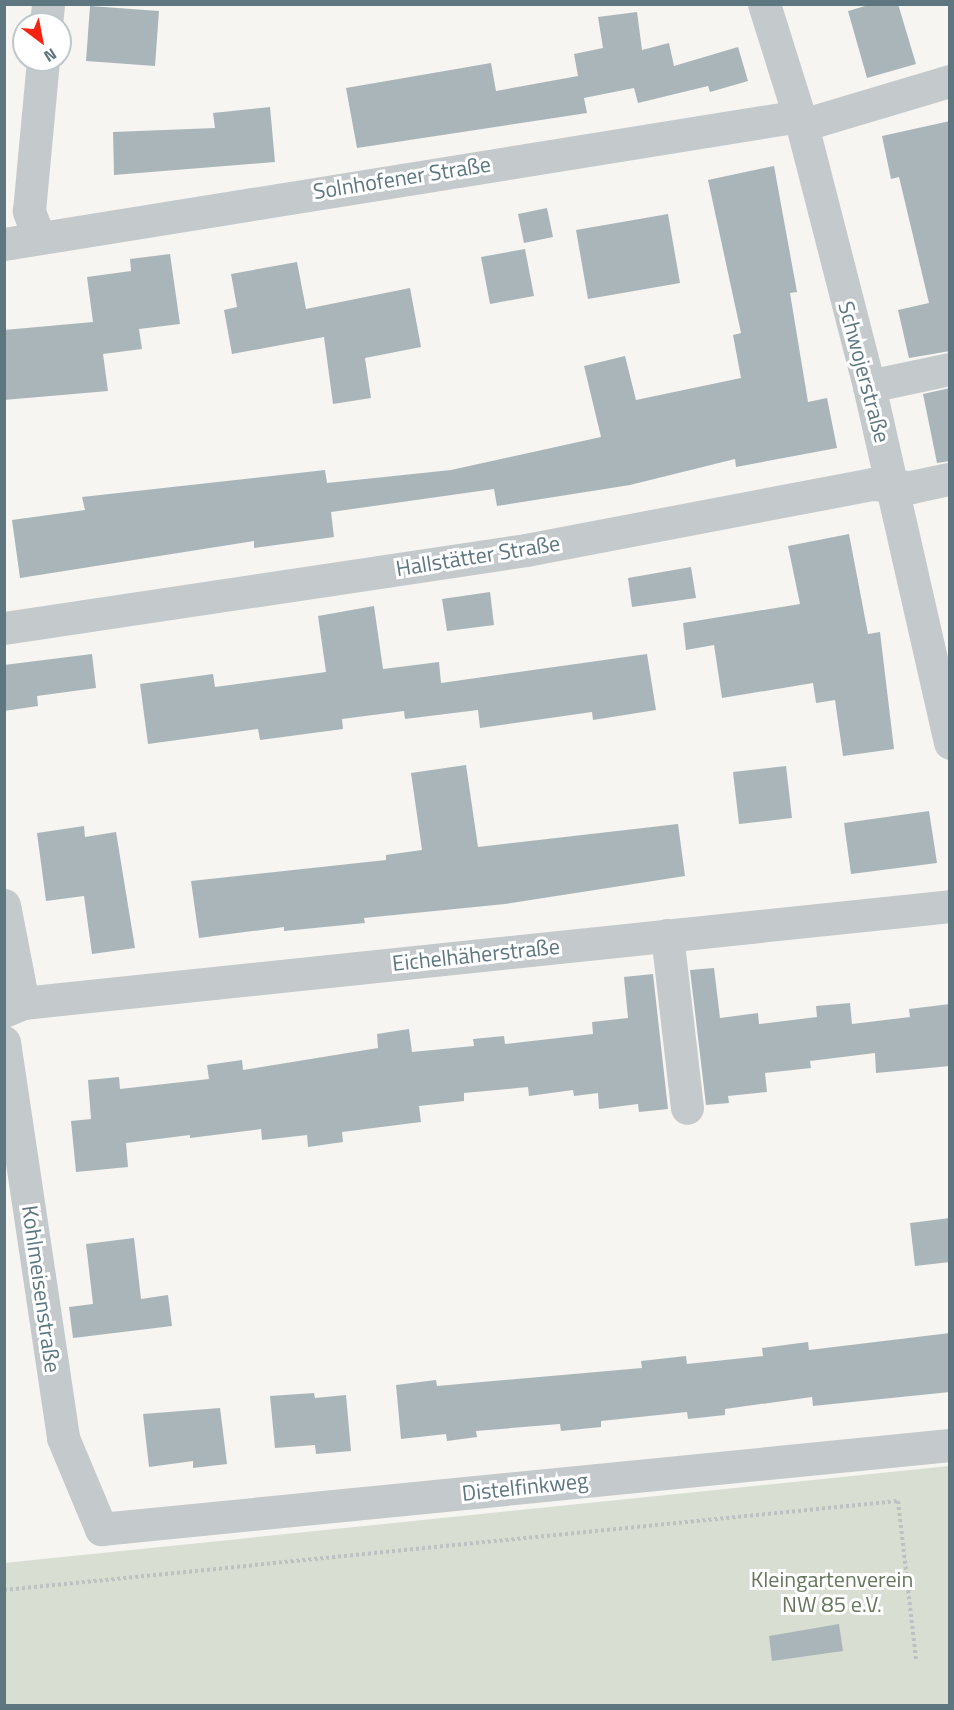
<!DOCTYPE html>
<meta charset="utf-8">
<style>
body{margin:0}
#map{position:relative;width:954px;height:1710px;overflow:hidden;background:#f6f5f1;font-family:"Titillium Web",sans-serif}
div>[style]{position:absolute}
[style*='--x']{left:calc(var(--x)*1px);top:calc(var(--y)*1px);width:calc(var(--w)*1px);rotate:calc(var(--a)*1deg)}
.green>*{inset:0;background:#d8ded2}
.building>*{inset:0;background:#aab5ba}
.path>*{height:4px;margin-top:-2px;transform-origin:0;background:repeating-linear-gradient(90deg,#bdc1c2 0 3px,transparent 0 6px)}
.minor>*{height:33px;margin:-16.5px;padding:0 16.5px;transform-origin:16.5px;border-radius:16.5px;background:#c4c9cc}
span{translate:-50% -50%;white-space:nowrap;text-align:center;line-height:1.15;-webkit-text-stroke:6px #fff;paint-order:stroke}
.street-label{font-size:22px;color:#5d7680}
.park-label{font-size:22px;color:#66775d}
.frame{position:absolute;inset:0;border:6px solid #5d7680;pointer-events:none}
.north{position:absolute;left:12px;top:12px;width:60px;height:60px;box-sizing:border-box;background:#fff;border:2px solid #bec8cc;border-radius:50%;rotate:148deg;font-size:16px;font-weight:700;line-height:24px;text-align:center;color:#5d7680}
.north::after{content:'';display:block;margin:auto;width:21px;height:27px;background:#f52312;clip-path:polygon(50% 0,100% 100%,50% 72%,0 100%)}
</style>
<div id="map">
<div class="green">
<div style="clip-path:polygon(949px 1466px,949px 1705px,5px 1705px,4px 1563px)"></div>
</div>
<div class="building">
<div style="clip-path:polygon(872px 4px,898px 4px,916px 64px,867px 78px,848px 11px)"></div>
<div style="clip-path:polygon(90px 6px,159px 11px,155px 66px,86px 61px)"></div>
<div style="clip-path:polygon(637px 12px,642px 50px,669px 43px,674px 66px,738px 47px,748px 81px,710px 92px,708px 86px,638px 103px,634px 88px,584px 98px,587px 113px,357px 148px,346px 88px,491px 63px,496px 91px,578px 76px,574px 54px,603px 48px,598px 17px)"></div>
<div style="clip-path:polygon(270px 107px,275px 162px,114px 175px,113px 132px,215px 128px,213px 113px)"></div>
<div style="clip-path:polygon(950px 121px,950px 351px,909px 358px,898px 310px,929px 303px,899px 177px,891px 179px,882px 136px)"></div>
<div style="clip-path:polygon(774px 166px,797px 292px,790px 293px,808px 402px,827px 398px,837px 448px,736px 467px,735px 459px,630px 485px,497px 506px,494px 489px,331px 512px,334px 537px,254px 548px,254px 541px,20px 578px,12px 520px,85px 510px,82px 497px,325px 470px,327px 483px,451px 470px,601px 437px,584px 366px,625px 356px,636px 400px,741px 378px,733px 335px,741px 333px,708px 180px)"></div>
<div style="clip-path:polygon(547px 208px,553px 237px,524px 243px,518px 214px)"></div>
<div style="clip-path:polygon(668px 214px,680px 283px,588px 299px,576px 230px)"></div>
<div style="clip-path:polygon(525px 249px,534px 296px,490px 304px,481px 257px)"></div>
<div style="clip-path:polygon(170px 254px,180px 324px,139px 329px,142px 349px,103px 354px,108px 391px,4px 400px,4px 330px,93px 322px,87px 277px,131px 271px,130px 259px)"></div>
<div style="clip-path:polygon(297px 262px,306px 309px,410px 288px,421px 347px,365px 358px,371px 398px,333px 404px,324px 337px,232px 354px,224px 310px,237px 307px,231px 274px)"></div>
<div style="clip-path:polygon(950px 388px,950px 461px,937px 463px,923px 394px)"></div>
<div style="clip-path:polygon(849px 534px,868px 634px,880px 632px,894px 749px,843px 756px,835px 700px,816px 703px,813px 683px,722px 698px,714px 645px,686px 650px,683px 623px,800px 604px,788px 546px)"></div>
<div style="clip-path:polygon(691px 567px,696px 598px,632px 607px,628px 578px)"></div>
<div style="clip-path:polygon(490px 592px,494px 625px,447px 631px,442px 599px)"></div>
<div style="clip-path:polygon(374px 606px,383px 669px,439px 662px,441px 683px,647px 654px,656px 710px,593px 720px,592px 712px,480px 728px,478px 710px,405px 719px,404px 711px,342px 719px,343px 729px,260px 740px,258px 729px,148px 744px,140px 684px,213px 674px,215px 687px,326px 672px,318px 616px)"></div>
<div style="clip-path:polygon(92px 654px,96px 688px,37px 696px,38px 706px,4px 711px,4px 665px)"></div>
<div style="clip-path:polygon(466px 765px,478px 847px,678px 824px,685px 876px,505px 904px,364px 918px,365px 923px,284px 931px,284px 927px,199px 938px,191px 881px,386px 860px,386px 855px,422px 850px,411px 773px)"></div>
<div style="clip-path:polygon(786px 766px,792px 818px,739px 824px,733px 772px)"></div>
<div style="clip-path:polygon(929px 811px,937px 863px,851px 874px,844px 823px)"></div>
<div style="clip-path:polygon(84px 826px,85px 837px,116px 832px,135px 948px,92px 954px,84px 896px,46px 901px,37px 833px)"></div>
<div style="clip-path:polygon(714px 968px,720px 1018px,758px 1013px,759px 1024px,817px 1017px,816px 1006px,850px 1003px,852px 1024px,910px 1017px,909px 1009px,950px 1004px,950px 1066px,876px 1073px,875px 1053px,810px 1061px,811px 1068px,765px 1073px,767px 1092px,728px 1096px,729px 1103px,706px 1105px,690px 970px)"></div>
<div style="clip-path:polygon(653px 974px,668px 1109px,639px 1112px,638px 1104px,599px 1109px,598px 1093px,574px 1096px,573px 1090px,529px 1096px,528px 1087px,464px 1093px,464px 1101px,419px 1106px,421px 1122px,342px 1132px,343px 1142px,308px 1147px,307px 1135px,262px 1140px,261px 1129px,190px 1138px,190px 1135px,126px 1143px,128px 1167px,76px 1172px,71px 1121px,91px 1119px,88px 1080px,119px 1077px,120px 1089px,209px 1079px,207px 1065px,242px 1060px,243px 1070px,378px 1048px,377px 1034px,409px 1029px,412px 1052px,474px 1046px,473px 1039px,504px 1036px,505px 1044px,593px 1034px,592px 1022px,628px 1018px,624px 977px)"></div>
<div style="clip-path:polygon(950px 1218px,950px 1262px,915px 1266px,910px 1223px)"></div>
<div style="clip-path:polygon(134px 1238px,141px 1299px,168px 1295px,172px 1326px,73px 1338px,69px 1307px,93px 1304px,86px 1244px)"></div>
<div style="clip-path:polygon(950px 1333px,950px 1392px,813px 1406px,812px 1397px,725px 1409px,725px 1415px,688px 1419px,687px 1412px,601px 1421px,601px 1427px,561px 1431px,560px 1424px,476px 1431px,477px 1437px,447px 1441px,446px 1434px,401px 1439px,396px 1385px,436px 1380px,437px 1386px,642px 1368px,641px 1361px,686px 1356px,687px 1364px,763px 1356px,762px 1348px,808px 1342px,809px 1350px)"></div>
<div style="clip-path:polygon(314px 1393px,315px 1398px,346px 1395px,351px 1451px,316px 1454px,315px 1445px,275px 1448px,270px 1396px)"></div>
<div style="clip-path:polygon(220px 1408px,227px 1464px,193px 1468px,193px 1461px,149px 1467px,143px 1414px)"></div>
<div style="clip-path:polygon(839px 1624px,843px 1651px,772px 1661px,769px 1636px)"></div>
</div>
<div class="path">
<div style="--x:4;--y:1590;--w:898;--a:-5.69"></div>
<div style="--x:898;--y:1501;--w:160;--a:83.5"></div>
</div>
<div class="minor">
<div style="--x:764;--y:4;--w:127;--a:72.6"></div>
<div style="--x:802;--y:125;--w:269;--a:75.6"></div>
<div style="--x:869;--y:386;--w:366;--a:77.2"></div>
<div style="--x:46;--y:24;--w:20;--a:-84"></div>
<div style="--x:802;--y:125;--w:154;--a:-16.6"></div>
<div style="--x:38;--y:235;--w:26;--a:-111"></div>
<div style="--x:29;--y:211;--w:152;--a:-84.7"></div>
<div style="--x:4;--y:244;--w:806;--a:-9.14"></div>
<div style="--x:869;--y:386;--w:83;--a:-11.9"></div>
<div style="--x:4;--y:628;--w:528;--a:-8.5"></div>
<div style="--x:526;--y:550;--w:353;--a:-10.8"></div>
<div style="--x:873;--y:484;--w:38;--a:5"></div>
<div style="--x:911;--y:487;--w:40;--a:-12"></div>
<div style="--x:4;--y:905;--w:100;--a:79"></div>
<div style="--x:667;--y:935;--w:174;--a:83.4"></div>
<div style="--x:4;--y:1011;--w:21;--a:-23"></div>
<div style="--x:23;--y:1003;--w:932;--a:-5.97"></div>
<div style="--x:4;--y:1042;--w:400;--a:81.5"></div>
<div style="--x:63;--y:1438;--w:99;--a:67.3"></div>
<div style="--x:101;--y:1529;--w:853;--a:-5.65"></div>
</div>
<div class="street-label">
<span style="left:402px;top:178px;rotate:-9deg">Solnhofener Straße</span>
<span style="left:864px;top:372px;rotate:75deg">Schwojerstraße</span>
<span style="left:478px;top:556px;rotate:-9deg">Hallstätter Straße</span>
<span style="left:476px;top:955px;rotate:-6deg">Eichelhäherstraße</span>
<span style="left:41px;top:1289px;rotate:82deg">Kohlmeisenstraße</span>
<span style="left:525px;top:1487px;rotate:-6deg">Distelfinkweg</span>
</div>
<div class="park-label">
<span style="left:832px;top:1592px">Kleingartenverein<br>NW 85 e.V.</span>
</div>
<div class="frame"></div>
<div class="north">N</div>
</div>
